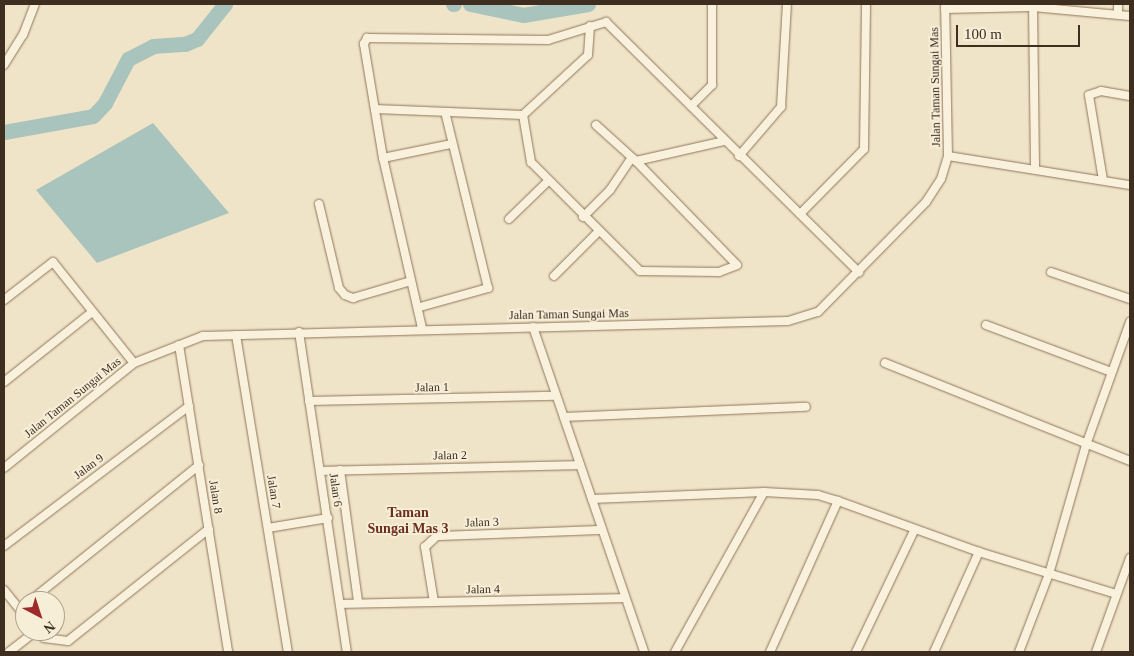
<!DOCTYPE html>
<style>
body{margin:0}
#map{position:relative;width:1134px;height:656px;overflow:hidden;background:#f0e4c8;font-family:Georgia,serif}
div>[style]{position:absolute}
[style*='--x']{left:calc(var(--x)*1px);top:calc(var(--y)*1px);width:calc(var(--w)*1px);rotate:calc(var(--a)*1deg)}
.water>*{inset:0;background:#a9c4bc}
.river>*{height:15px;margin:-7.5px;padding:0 7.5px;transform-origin:7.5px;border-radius:7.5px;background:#a9c4bc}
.roads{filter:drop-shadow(0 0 1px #8d765c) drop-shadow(0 0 1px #8d765c)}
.minor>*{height:8px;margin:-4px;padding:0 4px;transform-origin:4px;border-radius:4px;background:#faf1dc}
span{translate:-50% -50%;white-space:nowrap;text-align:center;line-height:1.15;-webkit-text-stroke:4px #f7eed8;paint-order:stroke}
.street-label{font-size:12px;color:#3d2e20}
.neighbourhood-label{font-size:14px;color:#6b2e1e;font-weight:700}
.frame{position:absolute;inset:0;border:5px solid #3d2e20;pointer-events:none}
.north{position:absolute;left:15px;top:591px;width:50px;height:50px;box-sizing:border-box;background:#f7eed8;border:1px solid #ada18e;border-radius:50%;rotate:140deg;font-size:14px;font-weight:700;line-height:20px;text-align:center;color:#3d2e20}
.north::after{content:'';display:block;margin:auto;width:18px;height:22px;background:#9e2a2b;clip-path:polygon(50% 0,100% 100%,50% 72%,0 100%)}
.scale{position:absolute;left:956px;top:25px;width:124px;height:22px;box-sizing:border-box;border:2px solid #3d2e20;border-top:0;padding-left:6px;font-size:15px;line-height:18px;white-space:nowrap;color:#3d2e20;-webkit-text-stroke:4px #f7eed8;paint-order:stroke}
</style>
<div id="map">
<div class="water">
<div style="clip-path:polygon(153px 123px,229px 213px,97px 263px,36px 190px)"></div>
</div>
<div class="river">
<div style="--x:453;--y:4;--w:1;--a:0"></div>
<div style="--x:470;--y:4;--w:54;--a:11.7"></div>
<div style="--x:523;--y:15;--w:66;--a:-9.6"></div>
<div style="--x:4;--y:132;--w:90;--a:-10.2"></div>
<div style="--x:93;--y:116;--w:18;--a:-47"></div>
<div style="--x:105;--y:103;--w:50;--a:-62.4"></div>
<div style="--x:128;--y:59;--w:28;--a:-27"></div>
<div style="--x:153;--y:46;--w:32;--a:-4"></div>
<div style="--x:185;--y:44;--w:13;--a:-23"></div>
<div style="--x:197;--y:39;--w:45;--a:-51.3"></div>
</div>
<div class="roads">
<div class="minor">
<div style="--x:1033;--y:4;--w:165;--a:89.3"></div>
<div style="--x:945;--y:9;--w:88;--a:-1.3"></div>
<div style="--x:1033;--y:7;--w:97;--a:5.3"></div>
<div style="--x:1118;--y:14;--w:10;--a:-90"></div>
<div style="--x:4;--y:65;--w:36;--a:-58"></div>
<div style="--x:23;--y:35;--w:33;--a:-69"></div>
<div style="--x:691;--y:106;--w:30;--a:-45"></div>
<div style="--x:712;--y:85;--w:81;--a:-90"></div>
<div style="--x:375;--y:109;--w:148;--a:2.3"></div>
<div style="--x:523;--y:115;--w:88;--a:-42.7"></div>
<div style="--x:588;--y:55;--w:29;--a:-86"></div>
<div style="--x:523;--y:115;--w:48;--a:80.3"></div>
<div style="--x:531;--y:162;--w:154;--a:45"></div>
<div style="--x:640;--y:271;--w:79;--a:0.7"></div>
<div style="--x:719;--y:272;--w:19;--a:-21"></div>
<div style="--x:737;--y:265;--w:145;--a:-134.2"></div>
<div style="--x:596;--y:125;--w:54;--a:42"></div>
<div style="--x:636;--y:161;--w:90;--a:-12.8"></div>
<div style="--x:739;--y:156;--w:65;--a:-49.4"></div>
<div style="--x:781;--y:107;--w:103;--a:-86.7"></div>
<div style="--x:948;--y:156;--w:184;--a:9.1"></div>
<div style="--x:383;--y:158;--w:69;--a:-11.6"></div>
<div style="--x:1103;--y:180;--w:86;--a:-99.4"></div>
<div style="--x:1089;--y:95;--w:13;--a:-18"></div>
<div style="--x:1101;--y:91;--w:29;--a:10"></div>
<div style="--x:319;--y:204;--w:86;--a:76.6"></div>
<div style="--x:339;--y:288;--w:9;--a:49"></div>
<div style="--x:345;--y:295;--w:9;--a:21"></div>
<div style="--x:353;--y:298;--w:60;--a:-16.3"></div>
<div style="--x:800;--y:214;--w:91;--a:-45.4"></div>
<div style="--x:864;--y:149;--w:145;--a:-89.2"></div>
<div style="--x:583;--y:217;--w:38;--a:-45"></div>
<div style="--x:610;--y:190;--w:37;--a:-56"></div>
<div style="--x:509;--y:219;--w:53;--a:-44.2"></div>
<div style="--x:1051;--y:272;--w:83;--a:18.9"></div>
<div style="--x:554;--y:276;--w:62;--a:-45"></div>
<div style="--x:4;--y:300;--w:62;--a:-37.8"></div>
<div style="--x:53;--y:262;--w:129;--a:51.3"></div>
<div style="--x:420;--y:307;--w:71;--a:-15.6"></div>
<div style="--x:488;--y:288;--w:181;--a:-103.7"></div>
<div style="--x:986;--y:325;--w:134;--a:20.5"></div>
<div style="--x:533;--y:327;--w:343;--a:71.1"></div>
<div style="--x:422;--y:328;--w:174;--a:-102.9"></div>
<div style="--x:383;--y:158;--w:116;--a:-99.5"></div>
<div style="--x:364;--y:44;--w:7;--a:-63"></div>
<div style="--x:367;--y:38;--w:181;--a:0.6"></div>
<div style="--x:548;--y:40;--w:61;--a:-17.2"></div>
<div style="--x:606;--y:22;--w:356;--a:44.7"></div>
<div style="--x:299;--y:332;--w:324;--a:81.5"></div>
<div style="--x:236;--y:335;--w:321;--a:80.7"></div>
<div style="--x:179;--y:345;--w:311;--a:80.9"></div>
<div style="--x:885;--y:363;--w:264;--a:21.8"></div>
<div style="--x:4;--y:382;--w:112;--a:-38.5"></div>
<div style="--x:309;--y:401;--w:247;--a:-1.2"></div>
<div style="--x:564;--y:417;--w:242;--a:-2.4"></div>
<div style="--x:4;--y:468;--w:167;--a:-38.9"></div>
<div style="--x:134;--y:363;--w:74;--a:-21.4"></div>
<div style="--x:203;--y:336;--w:585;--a:-1.47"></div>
<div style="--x:788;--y:321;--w:31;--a:-17"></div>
<div style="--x:818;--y:312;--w:154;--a:-45.5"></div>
<div style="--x:926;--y:202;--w:27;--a:-57"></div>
<div style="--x:941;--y:179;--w:24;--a:-73"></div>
<div style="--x:948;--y:156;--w:152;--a:-91.1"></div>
<div style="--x:340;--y:470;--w:133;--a:82.2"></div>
<div style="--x:321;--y:471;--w:259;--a:-1.3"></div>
<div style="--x:764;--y:492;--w:54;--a:3.2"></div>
<div style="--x:818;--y:495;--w:21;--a:17"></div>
<div style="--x:838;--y:501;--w:150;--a:19.9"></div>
<div style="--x:979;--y:552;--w:143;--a:17"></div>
<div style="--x:592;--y:499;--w:172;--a:-2.3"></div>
<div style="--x:764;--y:492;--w:183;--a:119.1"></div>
<div style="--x:268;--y:528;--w:61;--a:-9.5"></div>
<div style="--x:4;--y:546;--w:232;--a:-37.1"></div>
<div style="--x:4;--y:590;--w:33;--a:51"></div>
<div style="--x:30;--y:601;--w:217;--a:-38.8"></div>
<div style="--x:434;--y:602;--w:56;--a:-99.3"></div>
<div style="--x:425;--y:547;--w:16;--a:-43"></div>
<div style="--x:437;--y:536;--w:165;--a:-2.1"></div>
<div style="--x:342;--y:604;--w:283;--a:-1.2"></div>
<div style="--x:38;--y:631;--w:9;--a:49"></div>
<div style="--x:44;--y:638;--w:24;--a:7"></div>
<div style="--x:68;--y:641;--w:180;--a:-38.5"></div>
<div style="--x:9;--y:652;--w:34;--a:-38"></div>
<div style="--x:770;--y:652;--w:166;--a:-65.8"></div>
<div style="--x:856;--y:652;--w:136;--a:-64.4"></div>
<div style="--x:934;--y:652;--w:110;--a:-65.8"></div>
<div style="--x:1019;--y:652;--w:84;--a:-69"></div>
<div style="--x:1049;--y:574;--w:134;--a:-74"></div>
<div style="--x:1086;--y:445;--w:131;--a:-70.3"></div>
<div style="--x:1096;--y:652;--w:100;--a:-70.1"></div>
</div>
</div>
<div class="street-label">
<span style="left:936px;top:87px;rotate:-91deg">Jalan Taman Sungai Mas</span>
<span style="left:569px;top:315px;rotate:-1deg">Jalan Taman Sungai Mas</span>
<span style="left:432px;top:388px;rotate:-1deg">Jalan 1</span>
<span style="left:73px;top:398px;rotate:-39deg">Jalan Taman Sungai Mas</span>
<span style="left:450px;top:456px;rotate:-1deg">Jalan 2</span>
<span style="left:89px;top:467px;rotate:-37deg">Jalan 9</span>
<span style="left:335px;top:490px;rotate:82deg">Jalan 6</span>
<span style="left:273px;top:492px;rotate:81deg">Jalan 7</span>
<span style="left:215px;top:497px;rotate:81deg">Jalan 8</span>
<span style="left:482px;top:523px;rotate:-2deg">Jalan 3</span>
<span style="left:483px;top:590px;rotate:-1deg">Jalan 4</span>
</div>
<div class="neighbourhood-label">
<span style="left:408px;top:521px">Taman<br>Sungai Mas 3</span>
</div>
<div class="frame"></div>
<div class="north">N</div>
<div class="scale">100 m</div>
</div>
